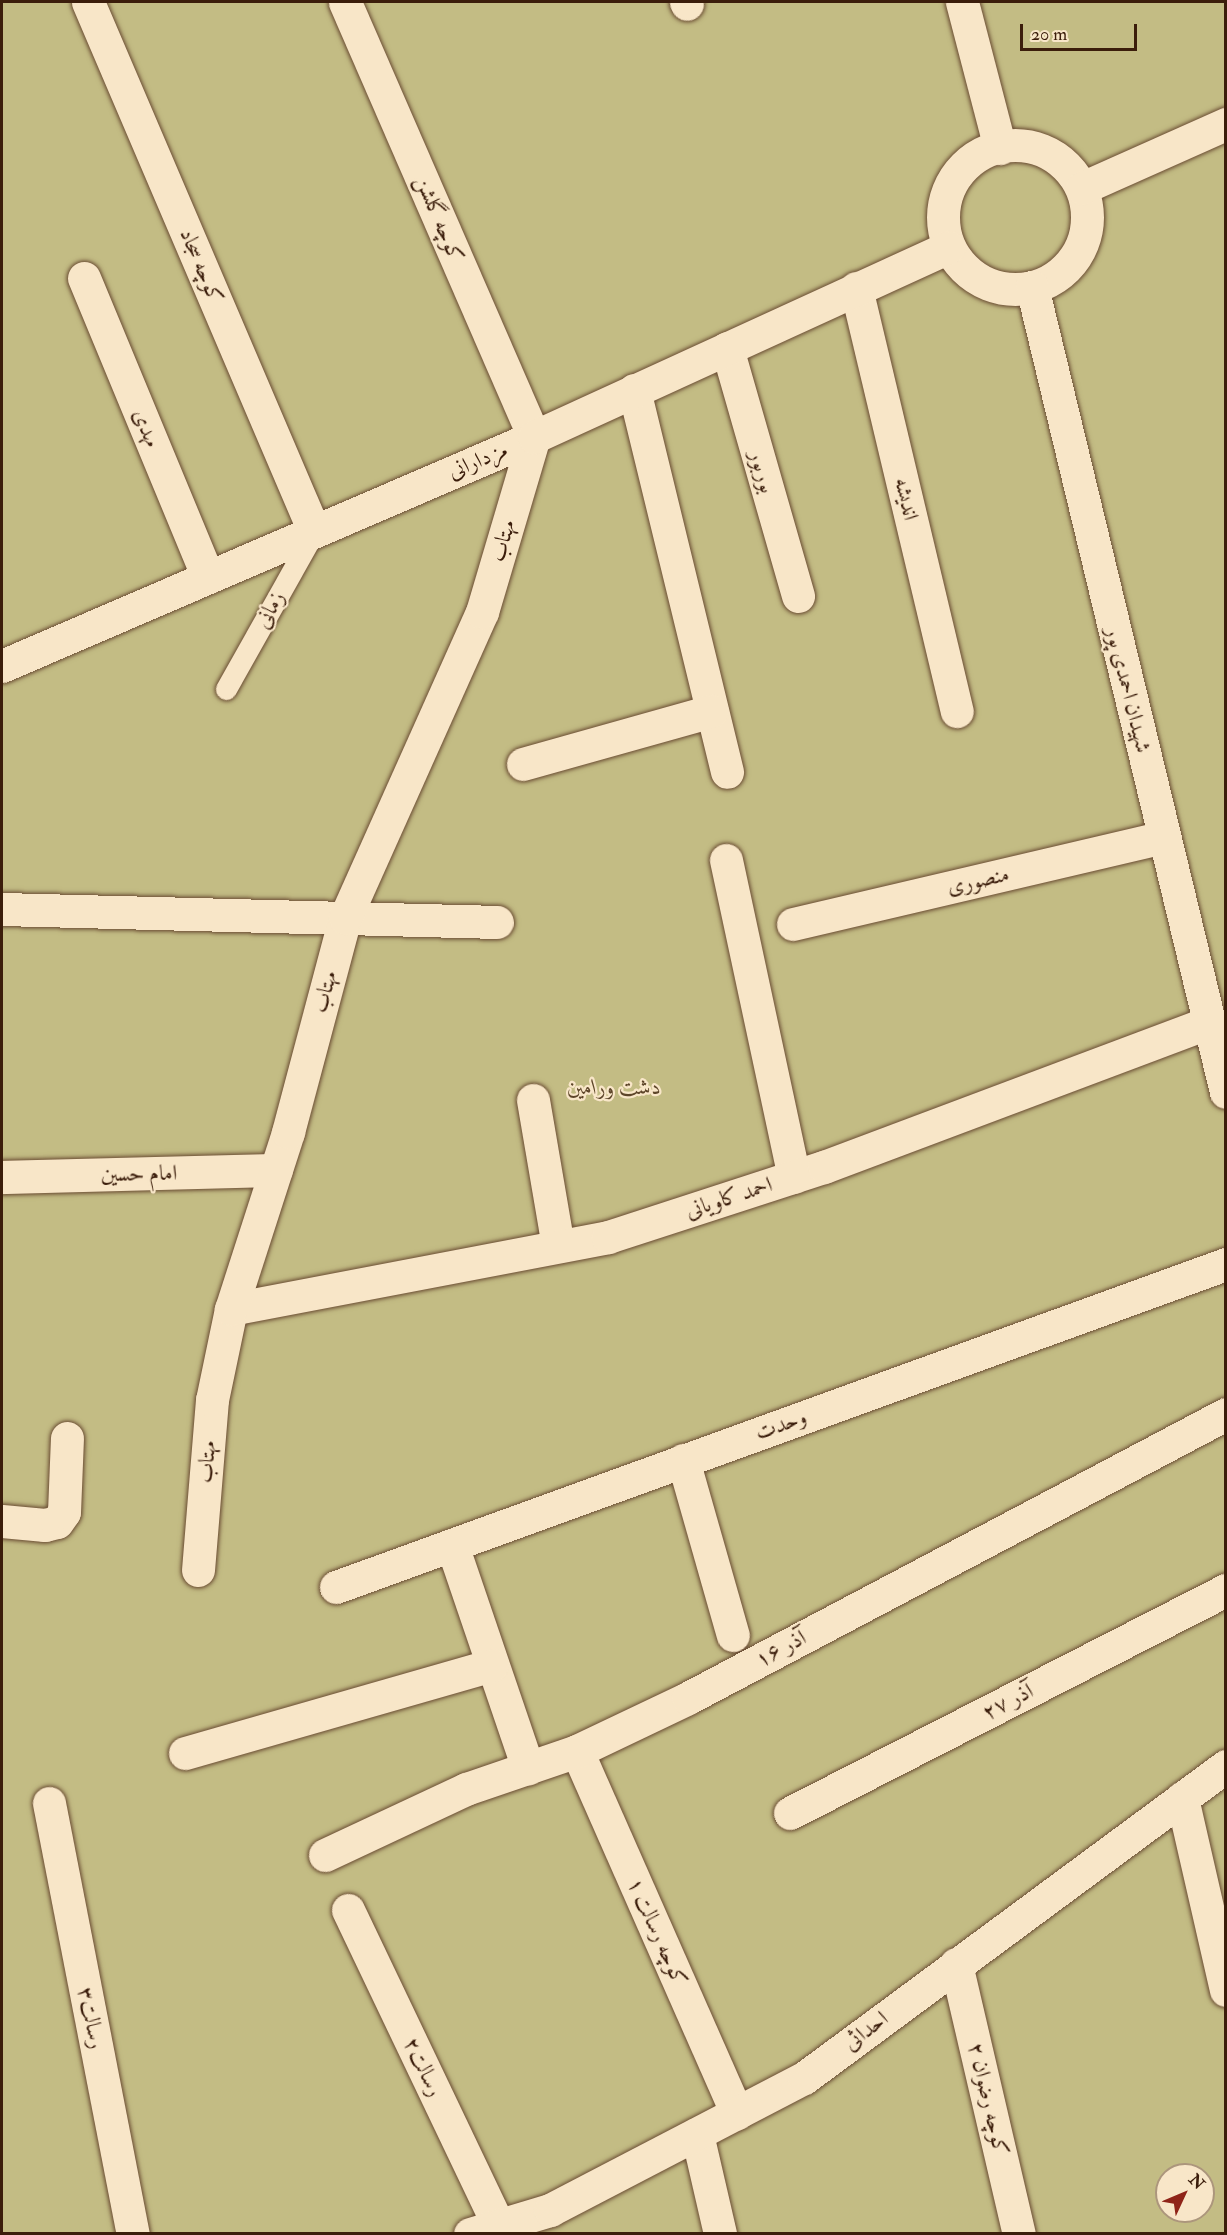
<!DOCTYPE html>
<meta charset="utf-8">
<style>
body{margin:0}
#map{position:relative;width:1227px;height:2235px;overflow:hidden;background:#f5d8ab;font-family:"IM FELL Double Pica",Amiri,serif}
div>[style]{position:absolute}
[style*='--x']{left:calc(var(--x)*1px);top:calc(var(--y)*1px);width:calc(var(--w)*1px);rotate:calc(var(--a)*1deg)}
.green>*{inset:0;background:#c3bc84}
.roads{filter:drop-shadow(0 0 2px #6a4c33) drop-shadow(0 0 2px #6a4c33)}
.lane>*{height:21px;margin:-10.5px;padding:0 10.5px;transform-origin:10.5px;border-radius:10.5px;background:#f8e6c8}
.street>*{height:33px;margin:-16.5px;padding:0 16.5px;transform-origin:16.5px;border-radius:16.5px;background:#f8e6c8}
.secondary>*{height:33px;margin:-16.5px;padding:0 16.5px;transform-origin:16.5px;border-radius:16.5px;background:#f8e6c8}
.secondary>.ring{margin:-16.5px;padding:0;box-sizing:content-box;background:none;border:33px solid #f8e6c8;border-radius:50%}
span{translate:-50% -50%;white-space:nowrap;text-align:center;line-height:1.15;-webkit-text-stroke:4.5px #f8e6c8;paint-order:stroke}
.street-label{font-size:22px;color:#3b1d0b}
.park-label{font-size:22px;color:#5d4529;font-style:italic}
.frame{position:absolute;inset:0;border:3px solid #3b1d0b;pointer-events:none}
.north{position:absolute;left:1155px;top:2163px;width:60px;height:60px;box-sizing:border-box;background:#f8e6c8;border:2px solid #ac967c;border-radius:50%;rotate:46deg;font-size:16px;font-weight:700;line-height:24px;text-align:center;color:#3b1d0b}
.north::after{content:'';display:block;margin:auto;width:21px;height:27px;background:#8f2418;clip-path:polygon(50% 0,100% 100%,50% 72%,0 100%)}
.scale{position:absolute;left:1020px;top:24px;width:117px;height:27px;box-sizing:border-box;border:3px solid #3b1d0b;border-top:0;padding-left:8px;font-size:18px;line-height:21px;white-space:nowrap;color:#3b1d0b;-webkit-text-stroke:4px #f8e6c8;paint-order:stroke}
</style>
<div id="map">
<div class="green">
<div style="clip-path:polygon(evenodd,2px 2px,1225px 2px,1225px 2233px,2px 2234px,2px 2px,1167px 2175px,1203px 2175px,1203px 2211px,1167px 2211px,1167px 2175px)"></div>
</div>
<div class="roads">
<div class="lane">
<div style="--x:226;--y:689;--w:180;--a:-60.7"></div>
</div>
<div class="street">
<div style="--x:88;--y:2;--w:575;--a:66.87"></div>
<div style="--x:686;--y:2;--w:2;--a:63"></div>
<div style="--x:84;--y:278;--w:324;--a:67.5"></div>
<div style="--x:856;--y:288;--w:435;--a:76.6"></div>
<div style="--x:727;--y:348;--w:258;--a:74"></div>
<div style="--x:634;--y:390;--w:393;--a:76.3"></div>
<div style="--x:523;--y:764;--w:196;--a:-15.7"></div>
<div style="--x:726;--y:860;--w:324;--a:77.9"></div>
<div style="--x:2;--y:909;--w:495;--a:1.5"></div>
<div style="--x:793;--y:924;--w:381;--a:-13.2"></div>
<div style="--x:533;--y:1100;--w:148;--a:80.3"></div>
<div style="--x:2;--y:1177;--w:274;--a:-1.5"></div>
<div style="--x:231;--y:1309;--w:384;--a:-10.8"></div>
<div style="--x:608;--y:1237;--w:227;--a:-18"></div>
<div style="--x:824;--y:1167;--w:411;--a:-20.6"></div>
<div style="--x:683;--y:1460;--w:182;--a:74.1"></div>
<div style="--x:2;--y:1521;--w:43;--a:5.3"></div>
<div style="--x:45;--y:1525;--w:12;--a:-14"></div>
<div style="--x:57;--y:1522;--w:12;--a:-55"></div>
<div style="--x:64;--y:1512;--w:74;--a:-87.7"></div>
<div style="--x:452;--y:1545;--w:236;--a:71.2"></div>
<div style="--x:198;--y:1570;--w:171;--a:-85.3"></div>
<div style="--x:212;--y:1400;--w:93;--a:-78.2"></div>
<div style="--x:231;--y:1309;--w:186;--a:-72.1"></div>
<div style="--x:288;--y:1132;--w:221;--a:-75.1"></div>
<div style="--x:345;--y:918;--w:335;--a:-65.9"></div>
<div style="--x:482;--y:612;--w:183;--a:-73.5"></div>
<div style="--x:534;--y:437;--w:474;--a:-113.5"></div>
<div style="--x:336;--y:1587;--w:947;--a:-19.95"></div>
<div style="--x:577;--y:1751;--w:396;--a:66.2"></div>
<div style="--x:185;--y:1753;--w:319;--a:-16"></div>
<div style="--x:1182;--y:1798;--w:197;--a:77.1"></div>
<div style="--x:49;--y:1803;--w:439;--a:79"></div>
<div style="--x:790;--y:1813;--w:490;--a:-27.1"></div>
<div style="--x:325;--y:1855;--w:156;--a:-25.1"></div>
<div style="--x:466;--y:1789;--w:117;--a:-18.9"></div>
<div style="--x:577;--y:1751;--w:123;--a:-25.5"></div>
<div style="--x:688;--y:1698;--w:608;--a:-27.83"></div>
<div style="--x:348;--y:1910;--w:348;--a:64.5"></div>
<div style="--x:956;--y:1964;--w:277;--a:76.9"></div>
<div style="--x:697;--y:2134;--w:103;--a:77"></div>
<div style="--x:470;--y:2234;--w:84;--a:-16.7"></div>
<div style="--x:550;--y:2210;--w:286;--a:-27.5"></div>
<div style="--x:804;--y:2078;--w:525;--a:-36.48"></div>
</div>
<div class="secondary">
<div style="--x:962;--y:2;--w:151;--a:75.4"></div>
<div class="ring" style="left:943px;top:145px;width:111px;height:111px"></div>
<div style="--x:1082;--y:188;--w:158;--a:-24"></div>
<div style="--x:1032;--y:287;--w:828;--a:76.45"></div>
<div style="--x:2;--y:666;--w:579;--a:-23.29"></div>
<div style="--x:534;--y:437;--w:456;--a:-24.6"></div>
</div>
</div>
<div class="street-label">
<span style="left:439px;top:219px;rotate:67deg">کوچه گلشن</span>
<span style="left:201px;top:266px;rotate:67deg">کوچه سجاد</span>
<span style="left:146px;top:428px;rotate:67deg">مهدی</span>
<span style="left:478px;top:461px;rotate:-23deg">مزدارانی</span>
<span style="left:762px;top:472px;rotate:74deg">بوربور</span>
<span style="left:906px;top:499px;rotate:77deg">اندیشه</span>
<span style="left:503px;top:541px;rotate:-73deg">مهتاب</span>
<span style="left:270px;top:610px;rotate:-61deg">زمانی</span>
<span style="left:1128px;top:690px;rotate:76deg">شهیدان احمدی پور</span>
<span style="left:978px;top:881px;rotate:-13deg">منصوری</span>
<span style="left:325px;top:992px;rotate:-75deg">مهتاب</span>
<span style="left:139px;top:1174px;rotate:-1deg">امام حسین</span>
<span style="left:729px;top:1198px;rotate:-18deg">احمد کاویانی</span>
<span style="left:781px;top:1425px;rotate:-20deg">وحدت</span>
<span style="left:207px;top:1462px;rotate:-85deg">مهتاب</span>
<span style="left:781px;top:1649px;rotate:-28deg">۱۶ آذر</span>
<span style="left:1008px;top:1702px;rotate:-27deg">۲۷ آذر</span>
<span style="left:657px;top:1932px;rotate:66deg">۱ کوچه رسالت</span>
<span style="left:91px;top:2018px;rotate:79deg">رسالت۳</span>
<span style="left:866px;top:2031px;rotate:-37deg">احداثی</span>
<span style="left:423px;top:2067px;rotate:65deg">رسالت۲</span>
<span style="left:988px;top:2099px;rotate:77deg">کوچه رضوان ۲</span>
</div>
<div class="park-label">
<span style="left:614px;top:1088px">دشت ورامین</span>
</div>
<div class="frame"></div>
<div class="north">N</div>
<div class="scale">20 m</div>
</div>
